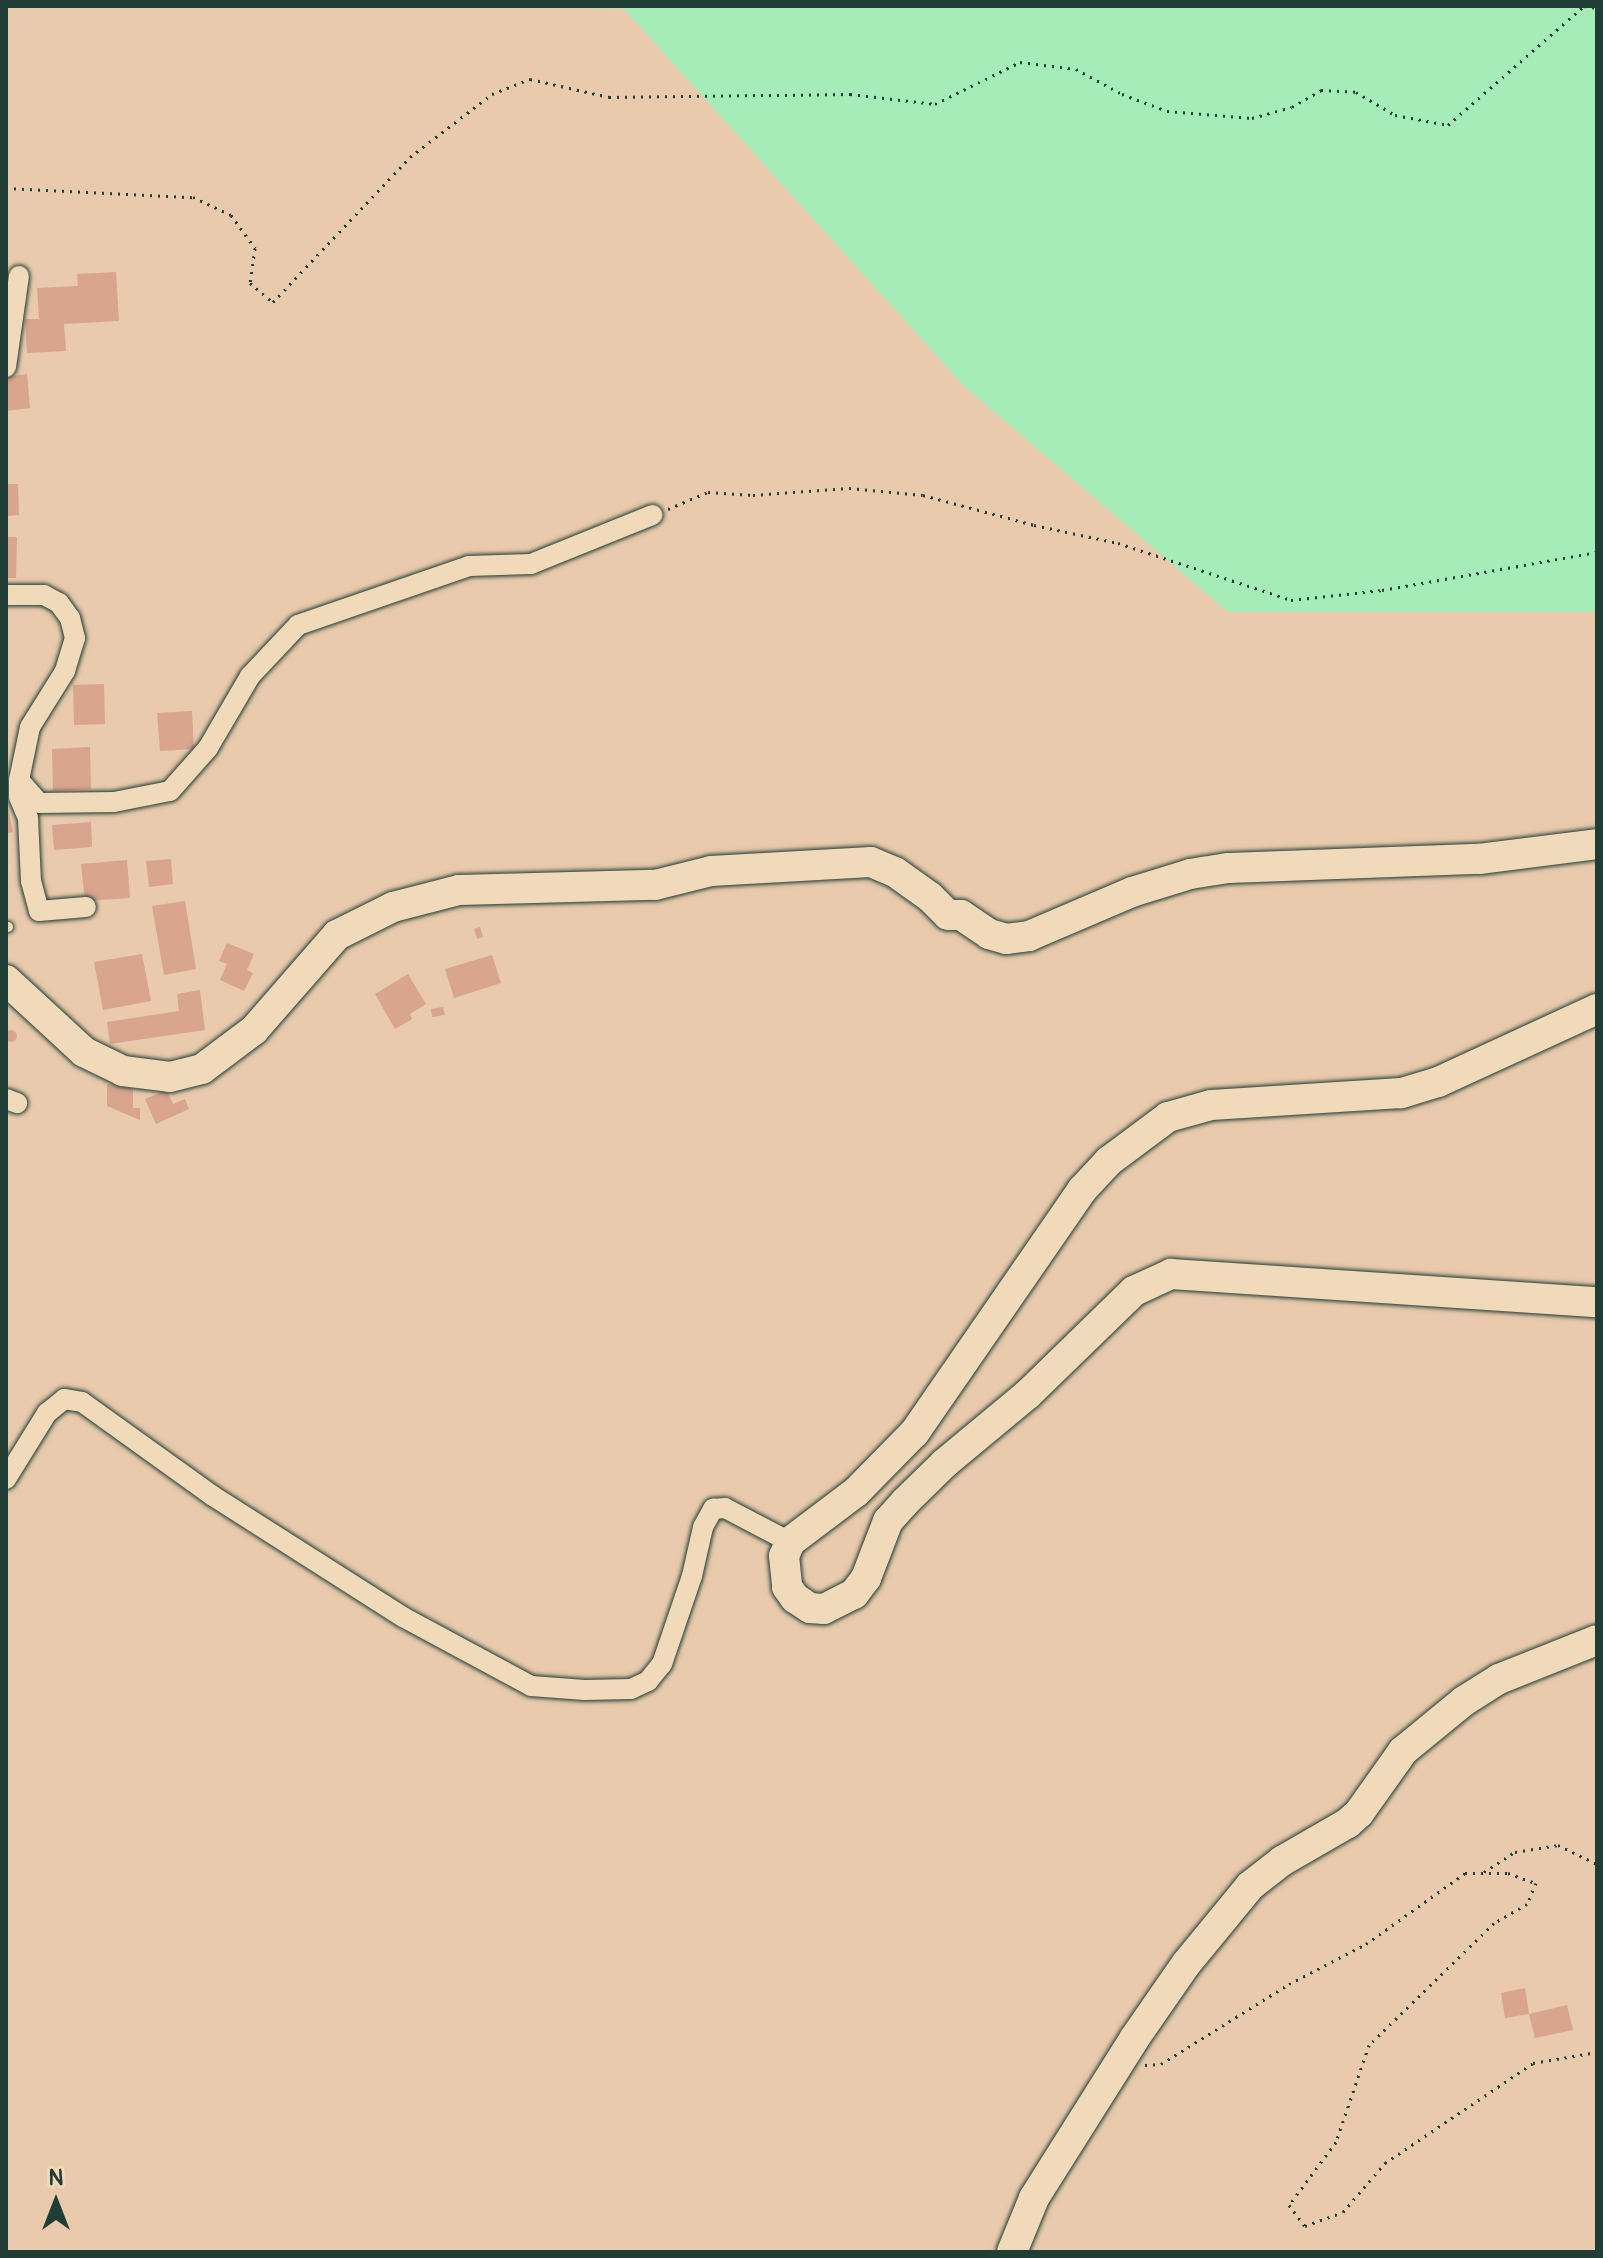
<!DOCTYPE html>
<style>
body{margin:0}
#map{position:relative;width:1603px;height:2258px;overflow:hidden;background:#e9caac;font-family:Pangolin,sans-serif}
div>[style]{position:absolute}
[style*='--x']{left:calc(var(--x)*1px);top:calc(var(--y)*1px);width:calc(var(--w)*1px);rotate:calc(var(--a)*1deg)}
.green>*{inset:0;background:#a6ecb9}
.building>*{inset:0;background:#d9a58d}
.round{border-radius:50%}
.path>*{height:3px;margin-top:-1.5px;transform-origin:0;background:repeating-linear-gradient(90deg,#1f3d34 0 2px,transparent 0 8px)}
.roads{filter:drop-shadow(0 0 2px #1f3d34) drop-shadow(0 0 2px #1f3d34)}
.lane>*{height:10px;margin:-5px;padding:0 5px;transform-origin:5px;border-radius:5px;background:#f0dab9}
.street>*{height:20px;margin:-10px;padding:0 10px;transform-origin:10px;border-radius:10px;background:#f0dab9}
.secondary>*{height:30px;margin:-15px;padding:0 15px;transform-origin:15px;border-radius:15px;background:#f0dab9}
span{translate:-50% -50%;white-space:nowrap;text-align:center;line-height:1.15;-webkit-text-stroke:8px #f0dab9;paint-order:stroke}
.frame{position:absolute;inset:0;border:8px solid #1f3d34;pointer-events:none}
.north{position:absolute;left:16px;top:2162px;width:80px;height:80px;-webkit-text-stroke:6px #f0dab9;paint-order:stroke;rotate:0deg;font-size:22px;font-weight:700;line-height:32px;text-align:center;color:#1f3d34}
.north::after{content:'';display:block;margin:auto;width:28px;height:36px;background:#1f3d34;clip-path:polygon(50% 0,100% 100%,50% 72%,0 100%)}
</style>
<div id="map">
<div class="green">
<div style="clip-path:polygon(489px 6px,1597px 6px,1597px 612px,1228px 612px,964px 386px,624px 9px)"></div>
</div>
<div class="building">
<div style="clip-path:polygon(116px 272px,119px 321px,64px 324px,66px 351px,27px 353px,25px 319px,39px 319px,37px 288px,78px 286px,77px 274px)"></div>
<div style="clip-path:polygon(27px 374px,30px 408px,6px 411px,6px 377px)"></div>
<div style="clip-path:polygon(6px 484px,18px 484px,19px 515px,6px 516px)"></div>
<div style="clip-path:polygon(6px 537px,17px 537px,16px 578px,6px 578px)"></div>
<div style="clip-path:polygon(104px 684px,105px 724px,74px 725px,73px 685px)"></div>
<div style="clip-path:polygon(192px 711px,194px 749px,160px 751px,157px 713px)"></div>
<div style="clip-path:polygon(90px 747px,91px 789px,53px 791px,52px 749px)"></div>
<div style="clip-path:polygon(6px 797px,13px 832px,6px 833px)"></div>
<div style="clip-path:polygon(91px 822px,92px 847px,54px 850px,52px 825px)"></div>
<div style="clip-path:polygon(171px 859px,173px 884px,149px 887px,146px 861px)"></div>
<div style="clip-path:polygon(127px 860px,130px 898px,85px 901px,81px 864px)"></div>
<div style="clip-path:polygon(185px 901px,196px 969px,164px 975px,152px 906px)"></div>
<div style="clip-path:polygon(480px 927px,483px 937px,477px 939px,474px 929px)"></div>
<div style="clip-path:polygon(227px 943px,254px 954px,247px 970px,253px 973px,244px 991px,220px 980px,227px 964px,219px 961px)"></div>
<div style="clip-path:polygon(142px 954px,151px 1001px,103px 1010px,94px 962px)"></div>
<div style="clip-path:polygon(492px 955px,501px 983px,454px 998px,445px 969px)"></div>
<div style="clip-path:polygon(408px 974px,426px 1004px,410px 1014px,412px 1019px,395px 1029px,375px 994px)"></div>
<div style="clip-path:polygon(200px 990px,205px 1030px,110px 1044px,107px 1022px,179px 1011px,177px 994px)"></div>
<div style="clip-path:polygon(443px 1007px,445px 1015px,432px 1017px,431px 1009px)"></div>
<div class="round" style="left:5px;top:1030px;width:12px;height:12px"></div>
<div style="clip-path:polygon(107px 1084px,133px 1089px,133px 1108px,140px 1108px,140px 1120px,107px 1106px)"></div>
<div style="clip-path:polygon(162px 1092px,168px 1093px,173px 1104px,185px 1099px,189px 1109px,156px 1124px,145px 1099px)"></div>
<div style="clip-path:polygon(1525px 1988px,1529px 2014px,1505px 2018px,1501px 1993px)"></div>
<div style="clip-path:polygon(1567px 2005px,1573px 2030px,1535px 2038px,1529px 2014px)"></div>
</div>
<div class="path">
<div style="--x:6;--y:188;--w:187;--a:2.8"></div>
<div style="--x:193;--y:197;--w:42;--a:25.3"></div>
<div style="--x:231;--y:215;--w:41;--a:54"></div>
<div style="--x:255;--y:248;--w:35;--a:98"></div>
<div style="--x:250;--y:283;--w:30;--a:40"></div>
<div style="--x:273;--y:302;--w:199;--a:-46.6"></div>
<div style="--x:410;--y:157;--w:103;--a:-37.5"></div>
<div style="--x:492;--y:94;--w:41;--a:-21.5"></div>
<div style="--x:530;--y:79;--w:81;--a:12.8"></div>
<div style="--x:609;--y:97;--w:241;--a:-0.7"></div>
<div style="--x:850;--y:94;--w:86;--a:6.7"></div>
<div style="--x:935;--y:104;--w:95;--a:-26.3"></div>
<div style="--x:1020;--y:62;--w:56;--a:7.1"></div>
<div style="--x:1076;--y:69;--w:52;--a:28.5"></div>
<div style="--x:1122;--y:94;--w:48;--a:20.7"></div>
<div style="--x:1167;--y:111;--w:85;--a:4.7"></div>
<div style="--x:1252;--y:118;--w:41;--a:-15.4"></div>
<div style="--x:1292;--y:107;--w:34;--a:-30"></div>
<div style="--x:1321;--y:90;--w:35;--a:3"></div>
<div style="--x:1356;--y:92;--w:45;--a:30.5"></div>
<div style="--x:1395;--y:115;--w:54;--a:10.7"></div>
<div style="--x:1448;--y:125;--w:181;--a:-41.2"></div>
<div style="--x:1584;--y:6;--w:13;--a:9"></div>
<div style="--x:668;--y:509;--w:43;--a:-23"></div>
<div style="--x:708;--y:492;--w:45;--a:3.8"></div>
<div style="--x:753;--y:495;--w:96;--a:-4.2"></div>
<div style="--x:849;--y:488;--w:74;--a:5.4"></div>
<div style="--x:923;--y:495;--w:115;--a:15.1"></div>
<div style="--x:1034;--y:525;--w:86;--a:12.1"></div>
<div style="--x:1118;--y:543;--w:182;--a:18.2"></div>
<div style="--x:1291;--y:600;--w:92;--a:-6.3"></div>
<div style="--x:1382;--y:590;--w:218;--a:-10"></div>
<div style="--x:1484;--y:1872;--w:37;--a:-33"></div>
<div style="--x:1515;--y:1852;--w:44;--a:-9.2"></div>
<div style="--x:1558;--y:1845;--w:43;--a:26"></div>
<div style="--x:1145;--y:2065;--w:16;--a:-4"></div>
<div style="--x:1161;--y:2064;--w:151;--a:-32"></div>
<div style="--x:1289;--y:1984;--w:87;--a:-27.5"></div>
<div style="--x:1366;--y:1944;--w:122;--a:-35.6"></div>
<div style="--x:1465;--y:1873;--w:43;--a:0"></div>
<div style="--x:1508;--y:1873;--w:30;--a:20"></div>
<div style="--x:1536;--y:1883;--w:23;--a:113"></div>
<div style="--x:1527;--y:1904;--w:38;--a:150"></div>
<div style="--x:1494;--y:1923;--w:175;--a:135.7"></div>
<div style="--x:1369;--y:2045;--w:102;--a:108.8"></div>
<div style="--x:1336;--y:2142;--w:79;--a:126.7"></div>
<div style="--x:1289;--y:2205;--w:26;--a:53"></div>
<div style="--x:1305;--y:2226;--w:40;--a:-20.2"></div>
<div style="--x:1343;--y:2212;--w:65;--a:-49.4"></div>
<div style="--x:1385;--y:2163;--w:179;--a:-34"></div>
<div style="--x:1533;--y:2063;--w:65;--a:-9.8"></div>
</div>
<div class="roads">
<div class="lane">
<div style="--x:6;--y:927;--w:2;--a:0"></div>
</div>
<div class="street">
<div style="--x:6;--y:367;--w:92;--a:-81.9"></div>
<div style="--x:6;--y:595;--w:38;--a:0"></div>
<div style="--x:44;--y:595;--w:17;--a:28"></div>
<div style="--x:59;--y:603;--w:19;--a:54"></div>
<div style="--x:70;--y:618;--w:21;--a:76"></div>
<div style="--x:75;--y:638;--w:34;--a:107"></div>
<div style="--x:65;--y:671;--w:66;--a:122"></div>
<div style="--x:30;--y:727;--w:54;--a:101.7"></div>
<div style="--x:19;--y:780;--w:30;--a:49"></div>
<div style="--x:39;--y:803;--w:75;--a:-0.8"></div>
<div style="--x:114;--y:802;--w:57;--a:-11.1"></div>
<div style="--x:170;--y:791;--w:57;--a:-48.5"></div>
<div style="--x:208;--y:748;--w:83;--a:-59.7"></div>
<div style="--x:250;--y:676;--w:70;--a:-46.7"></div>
<div style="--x:298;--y:625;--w:181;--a:-19"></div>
<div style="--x:469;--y:566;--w:62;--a:-1.8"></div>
<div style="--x:531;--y:564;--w:131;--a:-22"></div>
<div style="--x:19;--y:781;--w:16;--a:90"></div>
<div style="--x:19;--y:797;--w:23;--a:67"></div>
<div style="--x:28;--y:818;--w:63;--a:87.3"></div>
<div style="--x:31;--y:881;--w:31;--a:75"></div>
<div style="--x:39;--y:911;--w:47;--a:-4.9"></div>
<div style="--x:6;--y:1099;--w:12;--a:20"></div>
<div style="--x:6;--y:1479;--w:78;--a:-58.2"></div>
<div style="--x:47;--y:1413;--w:22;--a:-39"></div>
<div style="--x:64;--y:1399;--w:18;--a:9"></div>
<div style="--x:82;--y:1402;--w:161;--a:35.7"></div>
<div style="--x:213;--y:1496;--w:225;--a:32.5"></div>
<div style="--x:403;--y:1617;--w:145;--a:28.3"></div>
<div style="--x:531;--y:1686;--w:54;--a:4.2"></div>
<div style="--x:585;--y:1690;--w:46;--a:-1.2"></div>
<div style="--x:631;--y:1689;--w:19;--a:-25"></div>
<div style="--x:648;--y:1681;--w:22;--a:-51"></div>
<div style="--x:662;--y:1664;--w:93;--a:-71.2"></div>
<div style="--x:692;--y:1576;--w:50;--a:-77.3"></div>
<div style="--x:703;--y:1527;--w:21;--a:-61"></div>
<div style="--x:713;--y:1509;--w:12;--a:-5"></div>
<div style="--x:725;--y:1508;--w:73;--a:27.6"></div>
</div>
<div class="secondary">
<div style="--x:6;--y:980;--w:106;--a:42.7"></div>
<div style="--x:84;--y:1052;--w:43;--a:26"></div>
<div style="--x:123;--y:1071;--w:47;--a:7.3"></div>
<div style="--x:170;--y:1077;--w:33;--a:-14"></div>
<div style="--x:202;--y:1069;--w:65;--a:-36.9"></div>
<div style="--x:254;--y:1030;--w:126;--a:-48.9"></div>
<div style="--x:337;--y:935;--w:63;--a:-26.6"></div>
<div style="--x:393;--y:907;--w:68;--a:-14.4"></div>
<div style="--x:459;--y:890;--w:196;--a:-1.5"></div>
<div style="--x:655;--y:885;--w:58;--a:-14"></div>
<div style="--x:711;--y:871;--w:160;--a:-3.2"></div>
<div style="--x:871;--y:862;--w:26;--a:23"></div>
<div style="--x:895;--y:872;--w:43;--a:35.5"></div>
<div style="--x:930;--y:897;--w:25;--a:45"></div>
<div style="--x:948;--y:915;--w:13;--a:0"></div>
<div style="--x:961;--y:915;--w:34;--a:34"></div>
<div style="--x:989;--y:934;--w:18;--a:16"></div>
<div style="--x:1006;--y:939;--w:23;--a:-7"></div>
<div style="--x:1029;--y:936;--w:112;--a:-23.1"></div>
<div style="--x:1132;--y:892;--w:61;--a:-17.2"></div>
<div style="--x:1190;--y:874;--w:39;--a:-9"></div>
<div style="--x:1229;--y:868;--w:250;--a:-2.1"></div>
<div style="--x:1479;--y:859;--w:119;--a:-7.2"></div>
<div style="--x:1597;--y:1009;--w:175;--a:155.3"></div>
<div style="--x:1438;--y:1082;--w:39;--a:163"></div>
<div style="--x:1401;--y:1093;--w:190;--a:176.4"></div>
<div style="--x:1211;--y:1105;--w:45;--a:164.4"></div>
<div style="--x:1168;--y:1117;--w:74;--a:143.3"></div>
<div style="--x:1109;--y:1161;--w:40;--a:133"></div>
<div style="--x:1082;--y:1190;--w:294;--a:124.6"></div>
<div style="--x:915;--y:1432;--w:84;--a:134.5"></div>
<div style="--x:856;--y:1492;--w:83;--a:142.9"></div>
<div style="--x:790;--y:1542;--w:15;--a:113"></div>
<div style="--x:784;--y:1556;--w:31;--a:84"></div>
<div style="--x:787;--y:1587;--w:14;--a:54"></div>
<div style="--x:795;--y:1598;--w:18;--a:34"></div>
<div style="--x:810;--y:1608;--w:14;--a:4"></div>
<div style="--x:824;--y:1609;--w:34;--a:-27"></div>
<div style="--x:854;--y:1594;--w:20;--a:-53"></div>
<div style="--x:866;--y:1578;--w:61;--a:-68.9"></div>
<div style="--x:888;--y:1521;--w:25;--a:-48"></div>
<div style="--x:905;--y:1502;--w:56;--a:-44.3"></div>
<div style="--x:945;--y:1463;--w:107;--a:-39.7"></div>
<div style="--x:1027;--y:1395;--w:149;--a:-44.2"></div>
<div style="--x:1134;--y:1291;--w:41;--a:-24.7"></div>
<div style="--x:1171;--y:1274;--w:427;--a:3.8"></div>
<div style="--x:1012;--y:2252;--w:58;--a:-67.8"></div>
<div style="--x:1034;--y:2198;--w:188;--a:-57.8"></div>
<div style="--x:1134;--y:2039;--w:91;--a:-55.3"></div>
<div style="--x:1186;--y:1964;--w:101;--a:-50.6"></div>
<div style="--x:1250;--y:1886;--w:41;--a:-38"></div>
<div style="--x:1282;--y:1861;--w:76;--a:-29.9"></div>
<div style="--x:1348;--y:1823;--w:15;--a:-42"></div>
<div style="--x:1359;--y:1813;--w:76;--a:-54.6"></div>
<div style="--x:1403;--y:1751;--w:79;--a:-39.3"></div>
<div style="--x:1464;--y:1701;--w:41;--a:-32.2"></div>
<div style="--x:1499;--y:1679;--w:105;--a:-21.7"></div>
</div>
</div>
<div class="frame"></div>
<div class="north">N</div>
</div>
